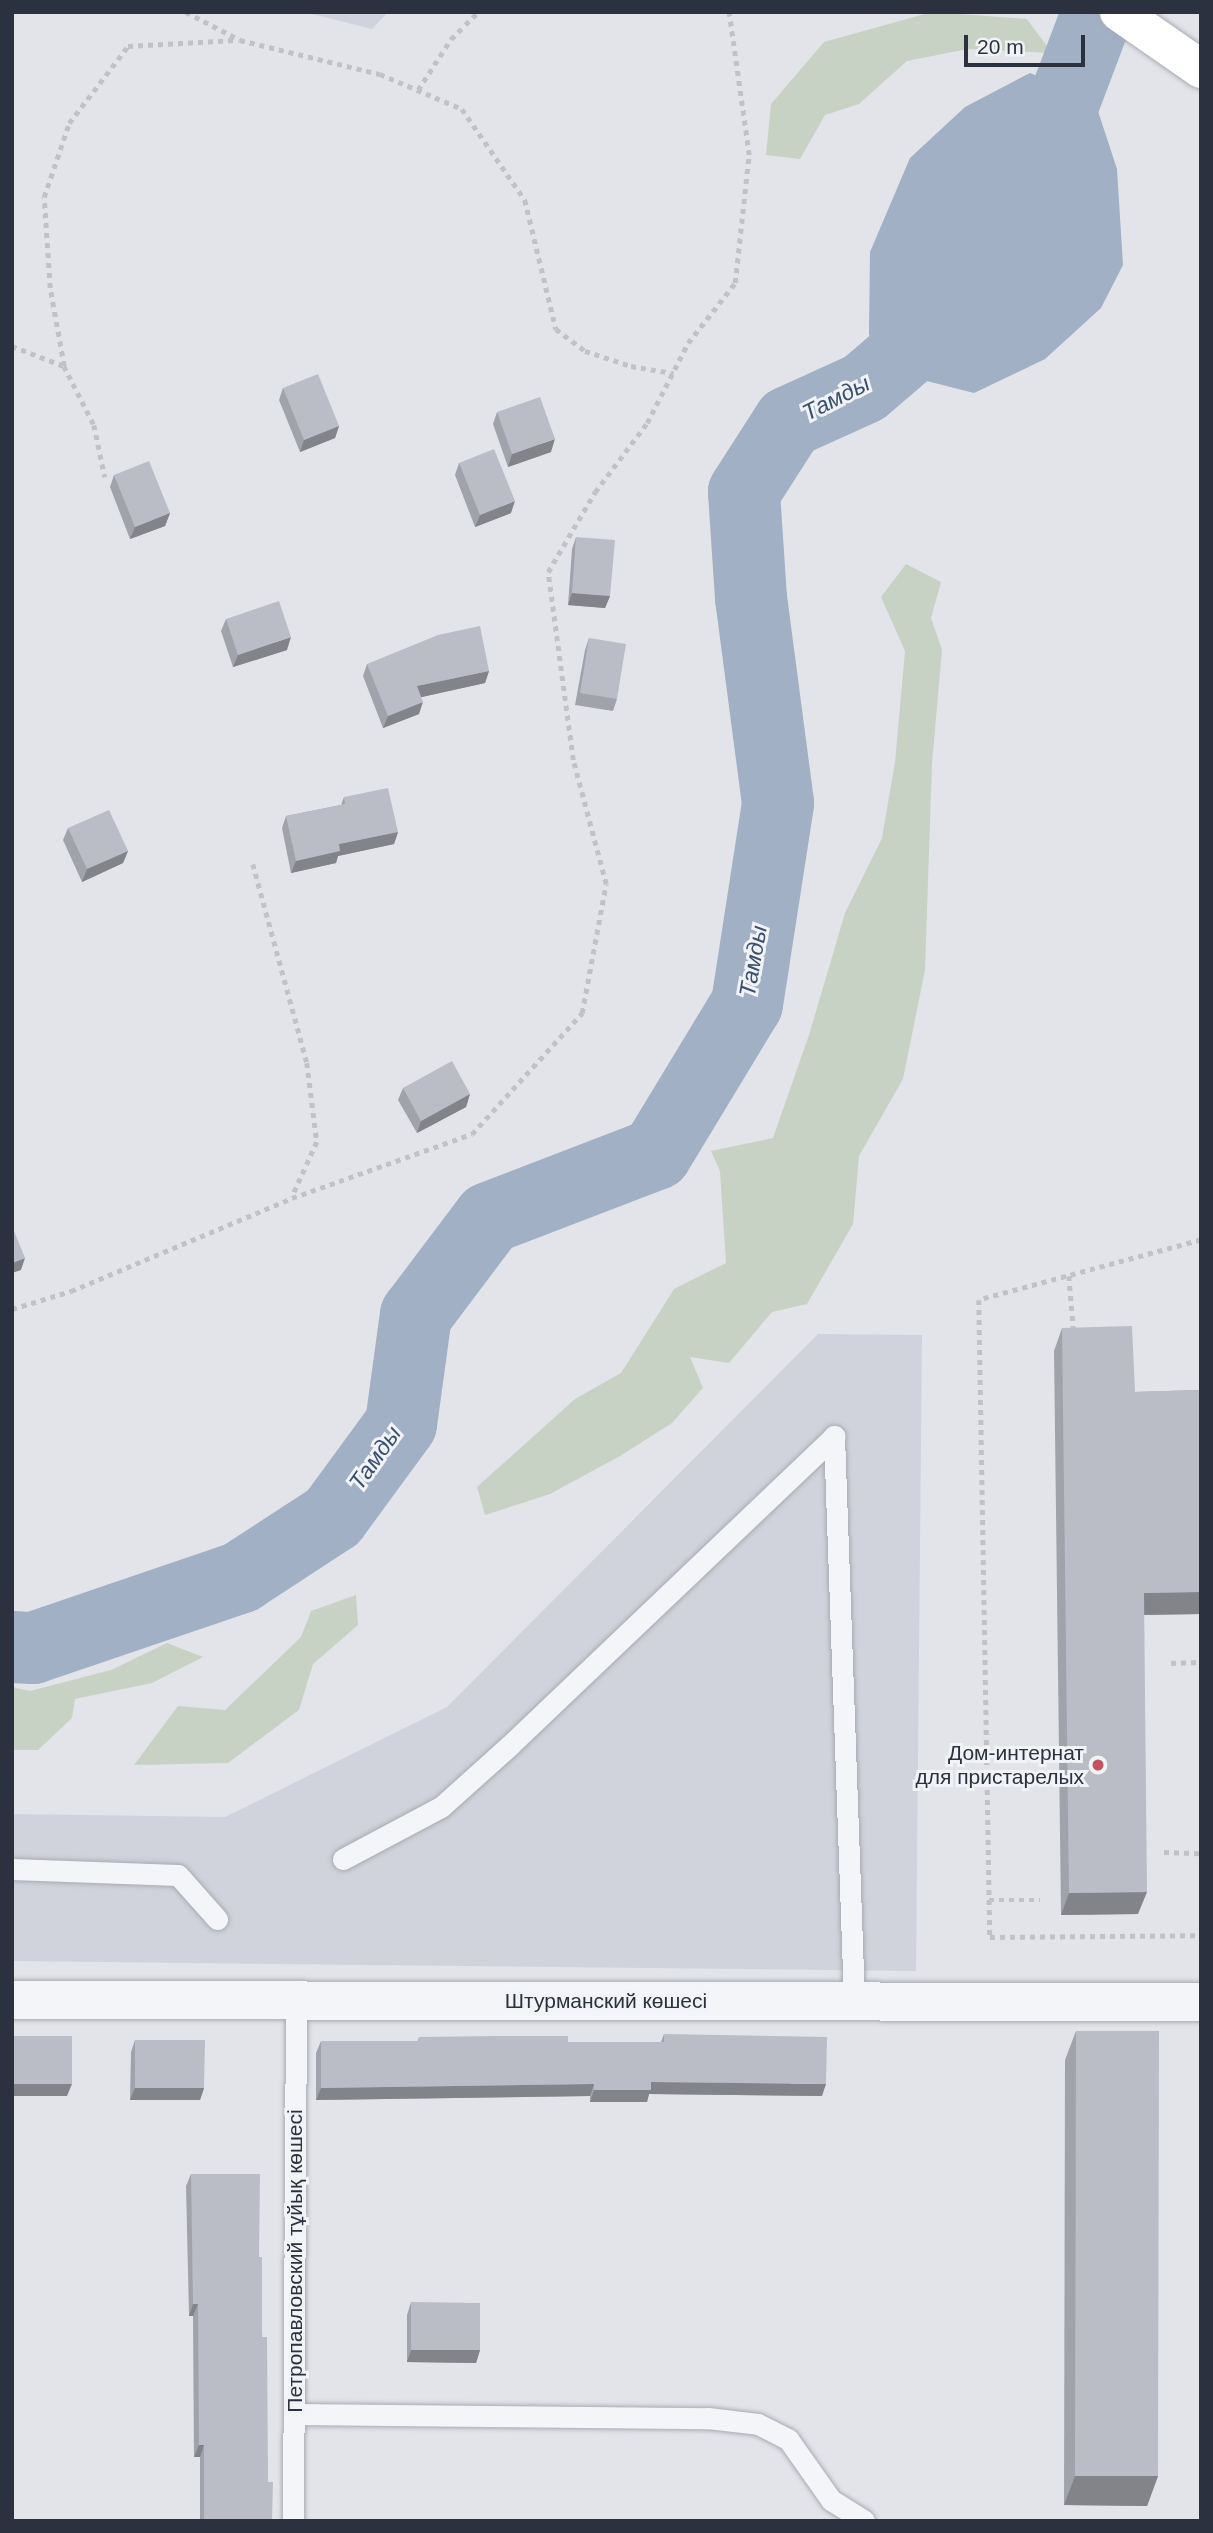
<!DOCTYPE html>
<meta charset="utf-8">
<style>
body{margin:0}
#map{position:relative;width:1213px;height:2533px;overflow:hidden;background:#e2e4e9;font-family:Arial,sans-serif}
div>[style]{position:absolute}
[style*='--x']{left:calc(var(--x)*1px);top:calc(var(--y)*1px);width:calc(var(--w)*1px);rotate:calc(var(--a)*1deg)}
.built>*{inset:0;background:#d0d3db}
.green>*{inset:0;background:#c7d2c4}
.water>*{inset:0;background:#a1b0c5}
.river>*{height:72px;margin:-36px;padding:0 36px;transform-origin:36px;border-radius:36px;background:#a1b0c5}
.path>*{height:4.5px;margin-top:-2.25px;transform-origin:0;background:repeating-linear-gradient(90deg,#c0c2c8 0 5px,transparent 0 10px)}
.roads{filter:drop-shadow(0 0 2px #a8abb3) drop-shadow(0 0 2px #a8abb3)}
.service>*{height:21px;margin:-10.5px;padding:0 10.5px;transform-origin:10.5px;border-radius:10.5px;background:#f4f5f8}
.minor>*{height:38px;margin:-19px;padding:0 19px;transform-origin:19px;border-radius:19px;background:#f4f5f8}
.secondary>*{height:38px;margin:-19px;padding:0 19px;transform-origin:19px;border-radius:19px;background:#fff}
.wall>*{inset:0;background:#a0a3a9}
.shaded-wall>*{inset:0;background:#82848a}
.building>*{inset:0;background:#babdc5}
.dots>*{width:19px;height:19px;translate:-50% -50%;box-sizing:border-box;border:4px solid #f1f3f6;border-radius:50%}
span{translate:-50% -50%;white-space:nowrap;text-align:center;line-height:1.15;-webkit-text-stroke:6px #f1f3f6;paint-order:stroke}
.poi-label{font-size:21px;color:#2c313f}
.right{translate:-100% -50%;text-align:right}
.street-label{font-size:21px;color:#2c313f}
.water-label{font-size:23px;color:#3a4e6f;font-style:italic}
.frame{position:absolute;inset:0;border:14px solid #2c313f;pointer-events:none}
.scale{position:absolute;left:964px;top:35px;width:121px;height:32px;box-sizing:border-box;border:4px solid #2c313f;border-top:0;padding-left:9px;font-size:21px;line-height:24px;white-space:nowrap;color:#2c313f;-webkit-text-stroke:5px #f1f3f6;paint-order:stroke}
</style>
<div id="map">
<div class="built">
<div style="clip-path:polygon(304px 12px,388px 12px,372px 29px)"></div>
<div style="clip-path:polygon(818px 1334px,922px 1335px,916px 1971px,12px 1961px,12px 1814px,225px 1817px,447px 1707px)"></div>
</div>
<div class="green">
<div style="clip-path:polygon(932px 12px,1027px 19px,1052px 53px,968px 49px,907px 61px,859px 104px,825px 115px,800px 159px,766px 155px,771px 104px,824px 42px)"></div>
<div style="clip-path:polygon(906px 564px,941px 582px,931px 618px,942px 650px,932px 763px,925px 970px,903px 1079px,859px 1156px,853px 1224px,807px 1304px,772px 1312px,729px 1363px,690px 1357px,703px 1388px,672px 1423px,620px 1456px,550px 1494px,485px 1515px,477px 1487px,575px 1399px,621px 1373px,674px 1289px,726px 1263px,720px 1171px,711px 1151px,773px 1138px,809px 1035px,845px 913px,882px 838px,895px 762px,905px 651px,881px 597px)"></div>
<div style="clip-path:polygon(356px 1595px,358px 1625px,313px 1664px,299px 1710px,228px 1763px,134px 1765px,178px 1706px,225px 1710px,301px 1637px,311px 1611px)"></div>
<div style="clip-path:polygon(167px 1643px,203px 1657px,152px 1683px,75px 1699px,72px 1718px,38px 1750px,12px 1750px,12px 1687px,30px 1691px,111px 1670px)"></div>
</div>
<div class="water">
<div style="clip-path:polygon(1030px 73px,1094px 99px,1117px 169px,1123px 265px,1101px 308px,1045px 359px,974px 393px,915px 378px,869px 335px,870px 252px,910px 158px,965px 107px)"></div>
</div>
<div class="river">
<div style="--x:1034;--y:181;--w:181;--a:-69.3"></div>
<div style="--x:12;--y:1647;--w:21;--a:3"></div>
<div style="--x:33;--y:1648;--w:220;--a:-18.8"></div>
<div style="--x:241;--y:1577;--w:110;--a:-33.1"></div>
<div style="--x:333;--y:1517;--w:115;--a:-53.8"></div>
<div style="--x:401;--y:1424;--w:110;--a:-82.2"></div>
<div style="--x:416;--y:1315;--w:121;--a:-53"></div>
<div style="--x:489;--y:1218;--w:179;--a:-21"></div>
<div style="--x:656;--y:1154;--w:175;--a:-58.8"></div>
<div style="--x:747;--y:1004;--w:203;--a:-81.2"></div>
<div style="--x:778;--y:803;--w:207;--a:-97.5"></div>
<div style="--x:751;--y:598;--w:106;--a:-93.8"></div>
<div style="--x:744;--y:492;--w:83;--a:-57.3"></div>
<div style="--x:789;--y:422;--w:82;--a:-24.4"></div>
<div style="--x:864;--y:388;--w:140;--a:-40.6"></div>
</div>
<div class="path">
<div style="--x:186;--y:12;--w:61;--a:27.4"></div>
<div style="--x:240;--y:40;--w:144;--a:13.7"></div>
<div style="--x:380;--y:74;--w:89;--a:23.1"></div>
<div style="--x:462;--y:109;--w:111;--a:55.3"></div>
<div style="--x:525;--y:200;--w:133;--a:76.5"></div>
<div style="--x:556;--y:329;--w:36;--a:37"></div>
<div style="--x:585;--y:351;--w:48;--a:18.1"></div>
<div style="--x:631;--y:366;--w:43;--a:9.5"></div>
<div style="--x:418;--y:90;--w:61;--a:-57.1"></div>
<div style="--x:451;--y:39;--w:38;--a:-45"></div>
<div style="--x:12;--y:346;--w:56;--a:21"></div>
<div style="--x:64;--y:366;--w:66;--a:63"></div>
<div style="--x:94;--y:425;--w:53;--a:78.1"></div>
<div style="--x:64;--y:366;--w:79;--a:-100.2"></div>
<div style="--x:50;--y:288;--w:91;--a:-93.8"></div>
<div style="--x:44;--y:197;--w:78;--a:-71.3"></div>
<div style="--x:69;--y:123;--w:97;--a:-52.5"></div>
<div style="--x:128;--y:46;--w:108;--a:-3.2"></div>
<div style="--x:253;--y:864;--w:206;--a:74.8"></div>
<div style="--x:307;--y:1063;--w:80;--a:82.8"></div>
<div style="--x:317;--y:1142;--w:60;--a:114.4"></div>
<div style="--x:1201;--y:1240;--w:230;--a:164.9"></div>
<div style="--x:979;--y:1300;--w:637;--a:89.01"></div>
<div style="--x:990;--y:1937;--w:211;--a:-0.5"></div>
<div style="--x:1069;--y:1276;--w:58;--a:85.1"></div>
<div style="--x:12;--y:1309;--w:62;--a:-17"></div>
<div style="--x:71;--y:1291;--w:240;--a:-22.8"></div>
<div style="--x:292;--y:1198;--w:191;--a:-19.6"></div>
<div style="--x:472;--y:1134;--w:164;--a:-47.7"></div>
<div style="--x:582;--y:1013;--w:131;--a:-79.5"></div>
<div style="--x:606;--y:884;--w:128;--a:-104.9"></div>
<div style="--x:573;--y:760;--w:190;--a:-97.6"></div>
<div style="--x:548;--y:572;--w:93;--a:-59.6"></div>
<div style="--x:595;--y:492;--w:86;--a:-53"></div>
<div style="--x:647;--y:423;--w:90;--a:-62.9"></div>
<div style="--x:688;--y:343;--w:76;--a:-51.9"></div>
<div style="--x:735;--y:283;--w:129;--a:-83.8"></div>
<div style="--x:749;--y:155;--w:144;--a:-98"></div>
<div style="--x:1171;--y:1663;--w:30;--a:-2"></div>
<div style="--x:1164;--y:1852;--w:37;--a:2"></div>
<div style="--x:989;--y:1900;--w:51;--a:0"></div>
</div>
<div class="roads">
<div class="service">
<div style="--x:343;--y:1859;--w:111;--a:-28"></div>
<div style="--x:441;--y:1807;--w:93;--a:-41.9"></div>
<div style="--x:510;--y:1745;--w:448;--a:-43.6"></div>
<div style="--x:834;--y:1436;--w:565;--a:87.97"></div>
<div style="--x:12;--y:1869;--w:166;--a:2.1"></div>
<div style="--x:178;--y:1875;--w:59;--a:48.4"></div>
<div style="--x:294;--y:2414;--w:414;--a:0.6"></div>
<div style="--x:708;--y:2418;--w:50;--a:6.8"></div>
<div style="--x:758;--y:2424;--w:34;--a:27"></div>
<div style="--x:788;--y:2439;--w:75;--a:54.8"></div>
<div style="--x:831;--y:2500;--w:39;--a:32"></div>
<div style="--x:293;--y:2521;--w:519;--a:-89.67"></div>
</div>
<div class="minor">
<div style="--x:12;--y:2000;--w:1189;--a:0.1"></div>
</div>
<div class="secondary">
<div style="--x:1119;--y:12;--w:100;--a:34.8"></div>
</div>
</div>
<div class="wall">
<div style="clip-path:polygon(283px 388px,339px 426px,335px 438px,300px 452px,279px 400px)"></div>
<div style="clip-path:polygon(497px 412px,551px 452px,508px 467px,493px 424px)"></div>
<div style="clip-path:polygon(459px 463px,511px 513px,475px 527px,455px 475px)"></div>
<div style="clip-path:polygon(114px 475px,170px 513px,165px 526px,130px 539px,110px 487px)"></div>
<div style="clip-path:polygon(576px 537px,610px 596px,605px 608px,568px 605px,572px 549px)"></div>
<div style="clip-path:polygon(226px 619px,287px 650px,233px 667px,221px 631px)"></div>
<div style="clip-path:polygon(589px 638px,617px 699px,613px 711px,575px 705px,585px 650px)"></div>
<div style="clip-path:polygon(367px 664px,489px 671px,485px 683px,421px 697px,419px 714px,383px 728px,363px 676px)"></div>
<div style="clip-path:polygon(344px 797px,398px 832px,394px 844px,338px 856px,336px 863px,291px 873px,282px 828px,286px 816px,341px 805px)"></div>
<div style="clip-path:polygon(68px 828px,128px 851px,123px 863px,82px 882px,63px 840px)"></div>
<div style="clip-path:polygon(403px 1088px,470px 1094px,466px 1107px,417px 1133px,398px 1100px)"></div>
<div style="clip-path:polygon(1062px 1328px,1135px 1392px,1201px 1390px,1201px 1614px,1144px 1615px,1138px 1914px,1061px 1915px,1054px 1351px)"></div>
<div style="clip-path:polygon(1076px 2031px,1158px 2476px,1147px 2506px,1064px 2505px,1065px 2060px)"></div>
<div style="clip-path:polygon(664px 2034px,822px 2096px,649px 2094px,647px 2102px,590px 2102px,590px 2096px,316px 2100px,316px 2053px,321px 2041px,418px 2041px,419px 2037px,568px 2042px,661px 2042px)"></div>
<div style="clip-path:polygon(135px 2040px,204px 2088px,200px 2100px,130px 2100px,131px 2052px)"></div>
<div style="clip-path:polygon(191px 2174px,259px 2257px,268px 2482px,272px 2521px,200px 2521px,200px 2457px,194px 2457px,193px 2316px,189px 2316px,186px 2186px)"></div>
<div style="clip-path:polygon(411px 2302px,480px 2350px,476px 2363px,407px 2362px,407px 2315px)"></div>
</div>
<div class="shaded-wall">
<div style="clip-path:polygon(339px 426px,335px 438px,300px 452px,304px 440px)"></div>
<div style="clip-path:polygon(555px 439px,551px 452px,508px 467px,512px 454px)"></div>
<div style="clip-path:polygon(515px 501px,511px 513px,475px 527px,480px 515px)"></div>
<div style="clip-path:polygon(170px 513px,165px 526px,130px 539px,135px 527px)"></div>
<div style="clip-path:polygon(572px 593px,610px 596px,605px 608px,568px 605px)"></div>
<div style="clip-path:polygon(291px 637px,287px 650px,233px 667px,238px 655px)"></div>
<div style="clip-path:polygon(489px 671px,485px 683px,413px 699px,417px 686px)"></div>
<div style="clip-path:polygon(423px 702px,419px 714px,383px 728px,388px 716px)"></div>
<div style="clip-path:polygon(398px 832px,394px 844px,338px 856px,336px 863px,291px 873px,296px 861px,339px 844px)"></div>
<div style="clip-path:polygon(128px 851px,123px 863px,82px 882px,87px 869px)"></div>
<div style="clip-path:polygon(470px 1094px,466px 1107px,417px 1133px,421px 1121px)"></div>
<div style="clip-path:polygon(25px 1258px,21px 1270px,12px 1273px,12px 1263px)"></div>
<div style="clip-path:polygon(1201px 1592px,1201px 1614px,1136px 1615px,1144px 1593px)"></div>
<div style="clip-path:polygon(1147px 1892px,1138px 1914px,1061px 1915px,1069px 1893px)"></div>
<div style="clip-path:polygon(651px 2082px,826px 2084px,822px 2096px,649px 2094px,647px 2102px,590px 2102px,594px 2090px)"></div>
<div style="clip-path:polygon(12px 2084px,72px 2084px,67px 2096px,12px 2096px)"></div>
<div style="clip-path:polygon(594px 2084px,590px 2096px,316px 2100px,321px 2088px)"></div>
<div style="clip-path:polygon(135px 2088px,204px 2088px,200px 2100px,130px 2100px)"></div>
<div style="clip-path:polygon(193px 2304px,198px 2304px,193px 2316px,189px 2316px)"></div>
<div style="clip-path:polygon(411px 2350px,480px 2350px,476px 2363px,407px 2362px)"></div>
<div style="clip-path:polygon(199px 2445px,204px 2445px,200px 2457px,194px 2457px)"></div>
<div style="clip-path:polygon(1075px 2476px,1158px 2476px,1147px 2506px,1064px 2505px)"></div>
</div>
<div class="building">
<div style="clip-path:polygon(318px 374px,339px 426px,304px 440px,283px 388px)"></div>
<div style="clip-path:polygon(540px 397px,555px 439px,512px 454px,497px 412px)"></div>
<div style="clip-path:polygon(494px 449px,515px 501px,480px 515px,459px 463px)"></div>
<div style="clip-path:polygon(149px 461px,170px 513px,135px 527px,114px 475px)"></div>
<div style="clip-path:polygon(576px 537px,615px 540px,610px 596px,572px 593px)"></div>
<div style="clip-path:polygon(279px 601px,291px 637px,238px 655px,226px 619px)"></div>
<div style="clip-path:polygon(480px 626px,489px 671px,417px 686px,423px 702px,388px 716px,367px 664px,438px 635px)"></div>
<div style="clip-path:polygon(589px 638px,626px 644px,617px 699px,580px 693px)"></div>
<div style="clip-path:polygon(388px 788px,398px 832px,339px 844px,340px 851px,296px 861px,286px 816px,345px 804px,344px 797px)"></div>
<div style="clip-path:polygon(109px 810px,128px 851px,87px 869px,68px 828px)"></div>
<div style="clip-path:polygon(452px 1061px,470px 1094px,421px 1121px,403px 1088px)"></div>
<div style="clip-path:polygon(12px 1226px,25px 1258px,12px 1263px)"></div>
<div style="clip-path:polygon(1132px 1326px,1135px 1392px,1201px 1390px,1201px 1592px,1144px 1593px,1147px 1892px,1069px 1893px,1062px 1328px)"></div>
<div style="clip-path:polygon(1076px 2031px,1159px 2031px,1158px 2476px,1075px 2476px)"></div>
<div style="clip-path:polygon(664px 2034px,827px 2037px,826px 2084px,651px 2082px,651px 2090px,594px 2090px,594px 2084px,321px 2088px,321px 2041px,419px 2041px,419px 2037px,499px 2036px,568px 2036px,568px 2042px,664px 2042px)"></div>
<div style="clip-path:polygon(12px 2036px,72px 2036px,72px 2084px,12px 2084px)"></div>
<div style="clip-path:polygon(135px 2040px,205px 2040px,204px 2088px,135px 2088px)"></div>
<div style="clip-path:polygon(191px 2174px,260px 2174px,259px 2257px,262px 2257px,262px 2337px,267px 2337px,268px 2482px,273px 2482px,272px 2521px,204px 2521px,204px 2445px,199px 2445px,198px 2304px,193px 2304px)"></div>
<div style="clip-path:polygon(411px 2302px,480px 2303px,480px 2350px,411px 2350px)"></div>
</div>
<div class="dots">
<div style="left:1098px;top:1765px;background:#c1545d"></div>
</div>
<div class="poi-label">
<span class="right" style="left:1084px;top:1765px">Дом-интернат<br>для пристарелых</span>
</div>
<div class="street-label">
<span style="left:606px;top:2001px">Штурманский көшесі</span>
<span style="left:295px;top:2261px;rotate:-90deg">Петропавловский тұйық көшесі</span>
</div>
<div class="water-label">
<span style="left:836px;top:398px;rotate:-27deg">Тамды</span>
<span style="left:753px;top:961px;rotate:-80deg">Тамды</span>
<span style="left:375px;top:1458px;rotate:-55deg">Тамды</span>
</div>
<div class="frame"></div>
<div class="scale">20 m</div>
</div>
